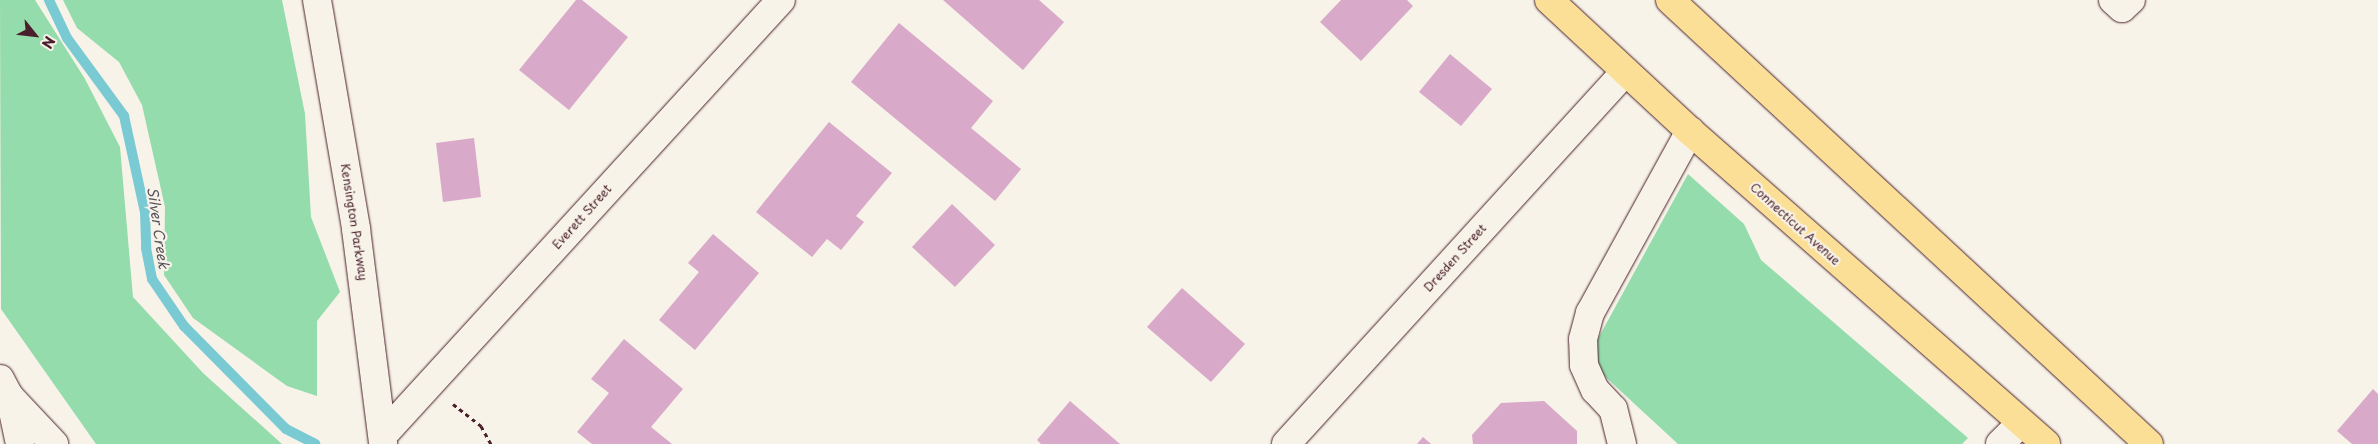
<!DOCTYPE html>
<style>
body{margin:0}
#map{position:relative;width:2378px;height:444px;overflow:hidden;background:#f7f3e8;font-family:"Playpen Sans",sans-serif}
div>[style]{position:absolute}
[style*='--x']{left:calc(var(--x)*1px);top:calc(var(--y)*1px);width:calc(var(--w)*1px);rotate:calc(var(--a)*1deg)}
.green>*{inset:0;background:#94dcab}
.stream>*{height:10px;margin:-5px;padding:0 5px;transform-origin:5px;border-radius:5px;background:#79cad3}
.building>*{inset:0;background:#d9a9c9}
.path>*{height:3px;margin-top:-1.5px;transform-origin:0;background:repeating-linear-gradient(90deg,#4a1f2b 0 4px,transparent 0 8px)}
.roads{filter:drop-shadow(0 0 1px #4a1f2b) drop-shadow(0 0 1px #4a1f2b)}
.minor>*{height:28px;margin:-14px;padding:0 14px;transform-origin:14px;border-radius:14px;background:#f7f3e8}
.major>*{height:28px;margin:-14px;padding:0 14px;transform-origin:14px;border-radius:14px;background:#fbdf96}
span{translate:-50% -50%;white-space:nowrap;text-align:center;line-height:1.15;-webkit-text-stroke:4.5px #f7f3e8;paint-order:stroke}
.street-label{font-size:12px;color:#4a1f2b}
.water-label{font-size:14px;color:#58525d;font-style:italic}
.north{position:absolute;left:10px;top:10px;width:50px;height:50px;-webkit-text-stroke:4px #f7f3e8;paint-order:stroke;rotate:119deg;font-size:14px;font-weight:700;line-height:20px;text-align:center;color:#4a1f2b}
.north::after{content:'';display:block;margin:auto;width:18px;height:22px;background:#4a1f2b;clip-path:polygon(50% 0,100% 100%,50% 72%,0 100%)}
</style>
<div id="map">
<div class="green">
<div style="clip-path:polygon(0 0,35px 0,85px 79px,120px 147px,133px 297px,203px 373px,282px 444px,96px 444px,1px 309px)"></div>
<div style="clip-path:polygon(63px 0,282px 0,305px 114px,311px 217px,340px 292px,317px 321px,317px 396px,287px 386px,193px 318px,164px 275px,165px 207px,142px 105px,119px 62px,77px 28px)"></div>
<div style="clip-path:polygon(1688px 174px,1744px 224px,1761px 260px,1968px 438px,1962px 444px,1678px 444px,1600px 372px,1595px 344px)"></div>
</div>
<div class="stream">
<div style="--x:49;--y:0;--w:42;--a:64.7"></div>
<div style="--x:67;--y:38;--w:97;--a:53.8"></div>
<div style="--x:124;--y:116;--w:98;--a:77.7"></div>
<div style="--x:145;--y:212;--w:36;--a:88"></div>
<div style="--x:146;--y:248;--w:32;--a:79"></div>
<div style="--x:152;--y:279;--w:57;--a:55.8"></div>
<div style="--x:184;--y:326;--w:145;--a:45.3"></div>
<div style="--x:286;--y:429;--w:33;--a:27"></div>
</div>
<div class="building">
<div style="clip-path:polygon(576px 0,582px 0,628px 37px,569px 110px,519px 70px)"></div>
<div style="clip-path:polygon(943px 0,1039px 0,1064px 22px,1023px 70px)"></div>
<div style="clip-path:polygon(1341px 0,1407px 0,1413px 6px,1361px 61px,1320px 22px)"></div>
<div style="clip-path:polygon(899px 23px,993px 101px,971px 128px,1021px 169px,995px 201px,851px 82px)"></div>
<div style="clip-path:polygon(1450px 54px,1492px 89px,1461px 126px,1419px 92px)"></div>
<div style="clip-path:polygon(829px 122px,892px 173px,856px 216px,864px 222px,841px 250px,827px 239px,812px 257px,756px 212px)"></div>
<div style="clip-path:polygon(474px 138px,481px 197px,443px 202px,436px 143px)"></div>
<div style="clip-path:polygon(952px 204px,995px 245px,955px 287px,912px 247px)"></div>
<div style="clip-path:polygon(713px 234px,759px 273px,695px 350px,659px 320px,699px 272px,688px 263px)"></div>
<div style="clip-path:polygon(1182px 288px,1245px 344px,1211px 382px,1147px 327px)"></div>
<div style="clip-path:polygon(624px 339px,683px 389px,651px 427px,672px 444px,592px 444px,577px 432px,609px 393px,591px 379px)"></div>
<div style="clip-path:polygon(2373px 389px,2378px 394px,2378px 444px,2352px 444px,2337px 431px)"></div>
<div style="clip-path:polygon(1070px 401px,1120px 444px,1041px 444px,1037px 440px)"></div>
<div style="clip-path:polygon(1544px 401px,1577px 431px,1577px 444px,1473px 444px,1472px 435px,1501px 403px)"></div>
<div style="clip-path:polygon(1423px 437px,1431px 444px,1417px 444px)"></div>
</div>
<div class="path">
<div style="--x:453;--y:404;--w:36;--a:38"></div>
<div style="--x:481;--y:426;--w:21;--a:61"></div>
</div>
<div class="roads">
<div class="minor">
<div style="--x:317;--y:0;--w:232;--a:80.3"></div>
<div style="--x:356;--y:229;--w:217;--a:82.8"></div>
<div style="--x:2113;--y:0;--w:12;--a:42"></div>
<div style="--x:2122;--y:8;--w:12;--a:-42"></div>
<div style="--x:0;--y:379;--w:19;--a:62"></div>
<div style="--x:9;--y:396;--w:66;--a:46.8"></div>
<div style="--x:10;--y:397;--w:48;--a:78"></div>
<div style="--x:384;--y:434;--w:588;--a:-47.55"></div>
<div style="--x:1286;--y:444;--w:503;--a:-47.66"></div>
<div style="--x:1622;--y:444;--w:36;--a:-104"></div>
<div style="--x:1613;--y:409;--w:26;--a:-133"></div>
<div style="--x:1595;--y:390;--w:27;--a:-114"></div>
<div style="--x:1584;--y:365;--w:26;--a:-92"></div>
<div style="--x:1583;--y:339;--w:27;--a:-75"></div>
<div style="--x:1590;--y:313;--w:208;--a:-61.2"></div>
<div style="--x:2000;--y:444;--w:28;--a:-45"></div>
</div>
<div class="major">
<div style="--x:1549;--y:0;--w:192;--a:42.9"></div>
<div style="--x:1690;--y:131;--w:474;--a:41.3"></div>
<div style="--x:1670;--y:0;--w:653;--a:42.83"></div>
</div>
</div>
<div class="street-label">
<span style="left:582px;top:217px;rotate:-48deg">Everett Street</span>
<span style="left:354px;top:222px;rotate:81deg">Kensington Parkway</span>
<span style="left:1795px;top:224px;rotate:42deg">Connecticut Avenue</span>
<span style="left:1455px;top:258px;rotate:-48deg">Dresden Street</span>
</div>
<div class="water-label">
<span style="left:158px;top:228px;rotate:82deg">Silver Creek</span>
</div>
<div class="north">N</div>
</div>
